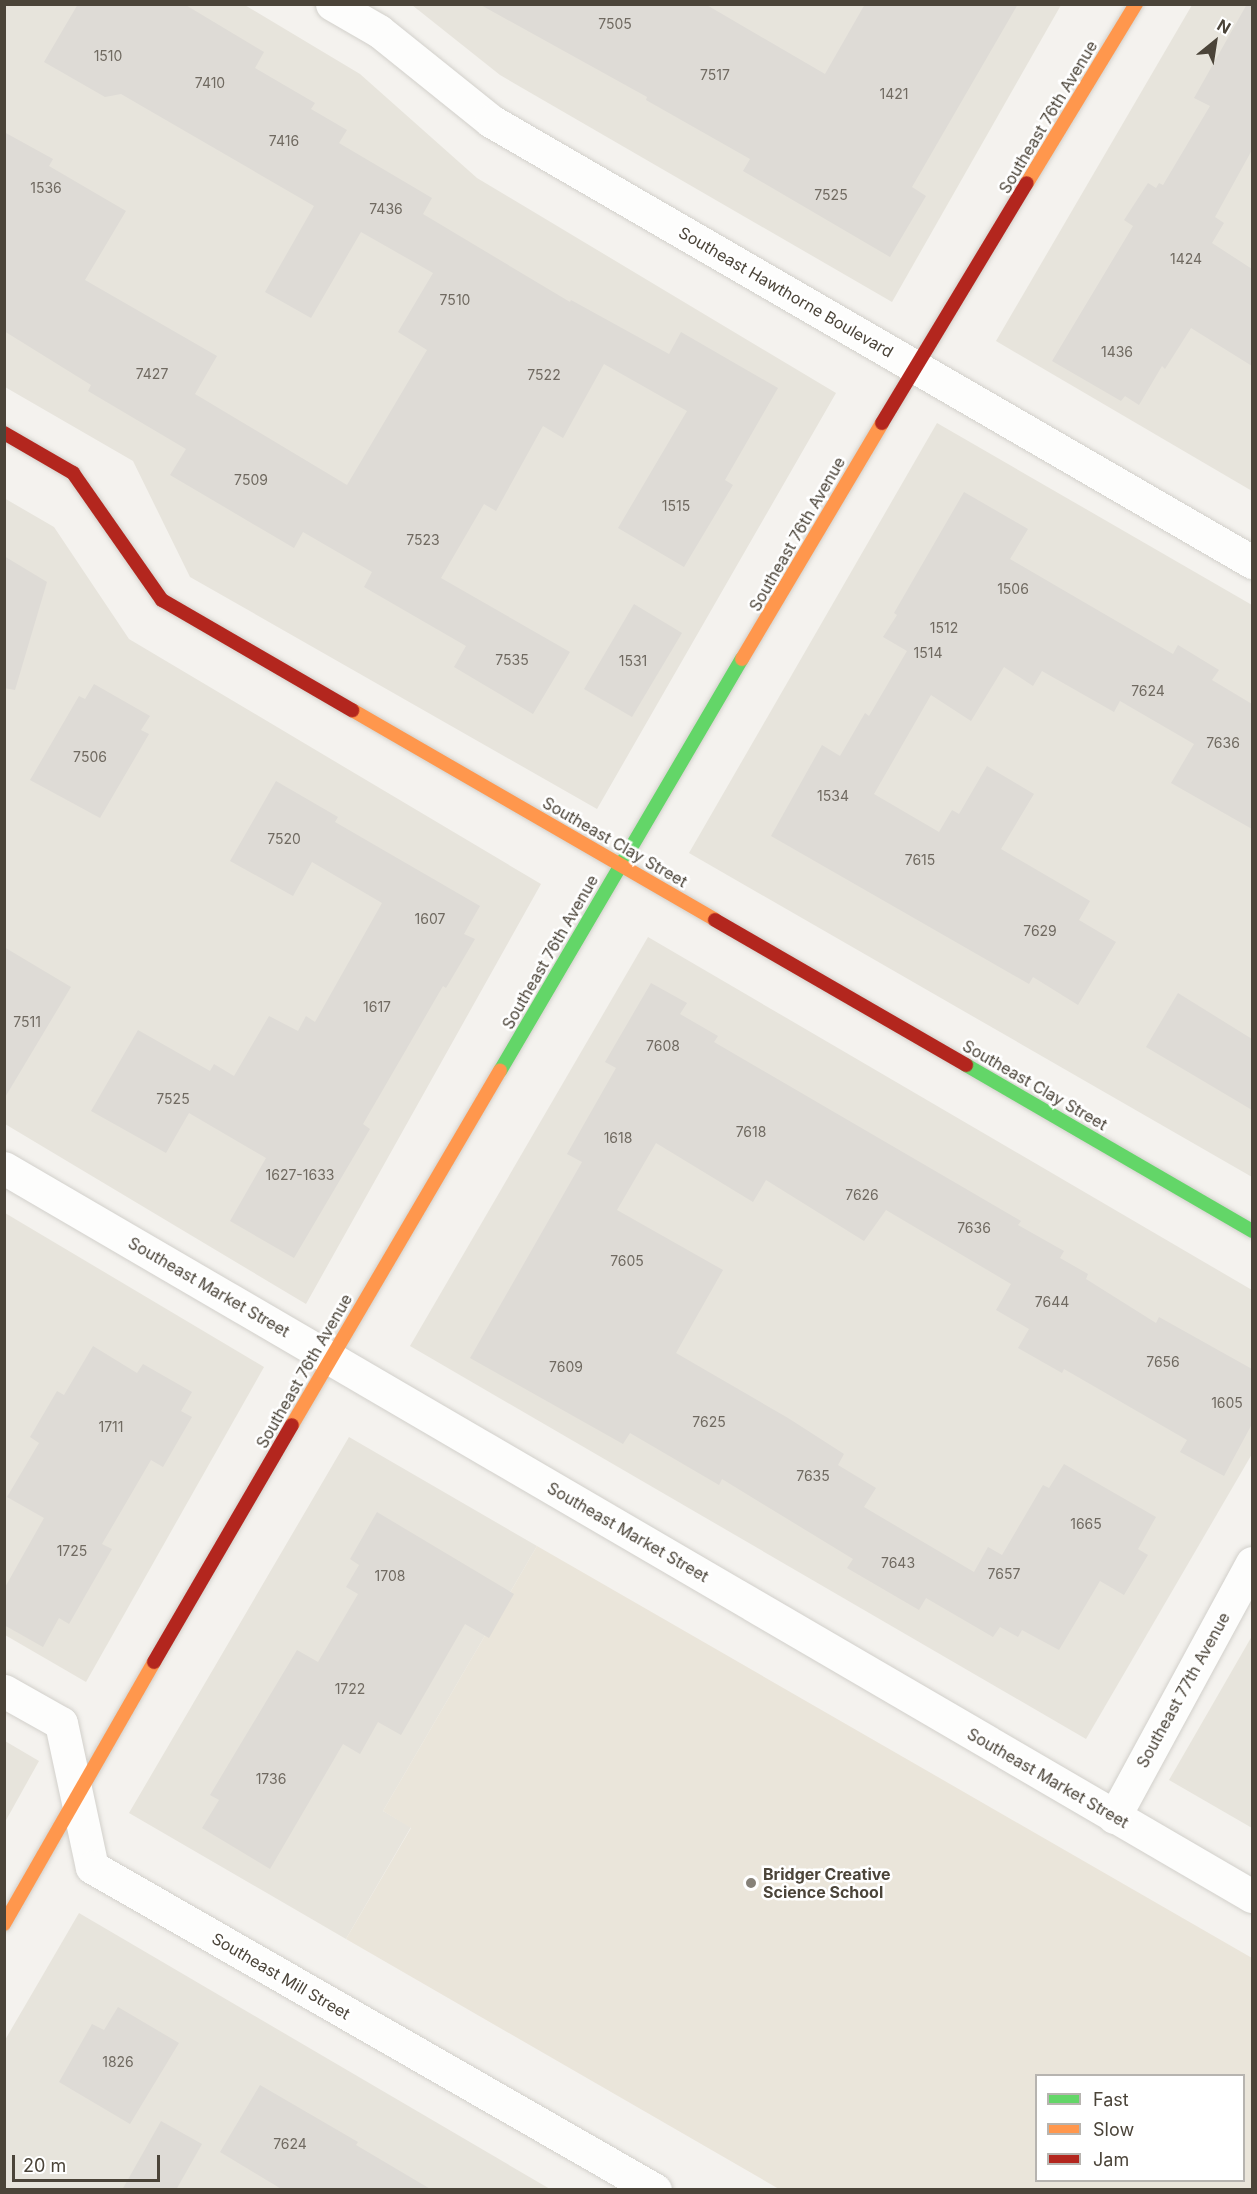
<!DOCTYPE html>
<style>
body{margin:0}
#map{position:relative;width:1257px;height:2194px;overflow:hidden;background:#f4f2ee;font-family:Inter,sans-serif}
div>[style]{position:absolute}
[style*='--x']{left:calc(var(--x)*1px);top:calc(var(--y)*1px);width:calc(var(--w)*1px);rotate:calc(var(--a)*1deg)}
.residential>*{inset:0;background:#e7e4dc}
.education>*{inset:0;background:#eae5da}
.building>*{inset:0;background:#dedbd6}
.roads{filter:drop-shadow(0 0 2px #d2d0cb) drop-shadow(0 0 2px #d2d0cb)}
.street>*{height:33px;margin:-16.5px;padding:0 16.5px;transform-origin:16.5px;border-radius:16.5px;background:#fdfdfc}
.fast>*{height:14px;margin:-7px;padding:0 7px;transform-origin:7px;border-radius:7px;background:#63d668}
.slow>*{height:14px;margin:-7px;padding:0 7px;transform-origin:7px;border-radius:7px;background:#ff974d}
.jam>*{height:14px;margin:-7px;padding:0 7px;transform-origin:7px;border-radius:7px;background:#b3261e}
.dots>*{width:16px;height:16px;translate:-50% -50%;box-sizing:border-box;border:3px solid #fff;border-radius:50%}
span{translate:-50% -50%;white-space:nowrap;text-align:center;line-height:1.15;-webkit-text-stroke:5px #fff;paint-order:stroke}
.number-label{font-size:14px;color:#706a61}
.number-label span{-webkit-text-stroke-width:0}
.street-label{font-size:16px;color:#4b4439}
.poi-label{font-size:16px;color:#4b4439;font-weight:700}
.left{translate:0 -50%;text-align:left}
.frame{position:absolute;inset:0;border:6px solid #4b4439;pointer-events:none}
.legend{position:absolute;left:1035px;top:2074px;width:210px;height:108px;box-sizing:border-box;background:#fff;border:2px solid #b7b4b0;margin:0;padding:8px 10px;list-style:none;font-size:18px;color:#4b4439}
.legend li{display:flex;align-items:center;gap:12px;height:30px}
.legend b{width:30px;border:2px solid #b7b4b0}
.north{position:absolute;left:1185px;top:12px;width:60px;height:60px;-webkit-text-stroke:4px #fff;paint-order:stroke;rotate:30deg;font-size:16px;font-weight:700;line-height:24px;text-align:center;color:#4b4439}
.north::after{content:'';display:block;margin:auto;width:21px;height:27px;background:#4b4439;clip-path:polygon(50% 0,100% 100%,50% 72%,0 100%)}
.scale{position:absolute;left:12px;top:2155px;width:148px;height:27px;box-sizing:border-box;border:3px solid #4b4439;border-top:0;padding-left:8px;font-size:18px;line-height:21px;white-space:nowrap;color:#4b4439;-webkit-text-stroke:4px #fff;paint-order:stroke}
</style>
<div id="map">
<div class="residential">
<div style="clip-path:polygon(243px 4px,360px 74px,477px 178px,836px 393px,597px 809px,190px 577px,133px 461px,5px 387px,6px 5px)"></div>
<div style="clip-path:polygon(412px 5px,1061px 5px,892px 302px,500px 75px)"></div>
<div style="clip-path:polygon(1192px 5px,1252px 5px,1252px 491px,996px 341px)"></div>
<div style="clip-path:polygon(937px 423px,1252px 605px,1252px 1177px,689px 853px)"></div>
<div style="clip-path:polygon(4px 498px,54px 527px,129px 639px,541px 884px,306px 1304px,5px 1124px)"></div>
<div style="clip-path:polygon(648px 937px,1252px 1290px,1252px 1454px,1086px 1739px,410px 1346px)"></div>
<div style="clip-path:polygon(5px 1213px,264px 1367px,86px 1682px,5px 1635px)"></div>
<div style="clip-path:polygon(349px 1437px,537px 1546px,383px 1811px,411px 1827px,346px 1939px,129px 1813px)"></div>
<div style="clip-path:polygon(1252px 1636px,1252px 1828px,1169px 1780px)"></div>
<div style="clip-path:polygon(5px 1741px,39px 1761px,5px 1822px)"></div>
<div style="clip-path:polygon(79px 1913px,550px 2189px,5px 2190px,5px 2040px)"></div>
</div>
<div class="education">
<div style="clip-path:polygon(evenodd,537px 1546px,1252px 1958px,1252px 2189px,779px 2189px,346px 1939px,411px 1828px,383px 1811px,537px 1546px,1036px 2076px,1244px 2076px,1244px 2180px,1036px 2180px,1036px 2076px)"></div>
</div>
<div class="building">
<div style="clip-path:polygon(78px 4px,184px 4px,264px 52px,255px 68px,315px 103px,311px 109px,347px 130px,339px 143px,432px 198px,423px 214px,570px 302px,571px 300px,669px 354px,681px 332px,778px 388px,725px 480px,733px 485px,684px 567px,618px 528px,687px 411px,604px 364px,563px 438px,543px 426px,496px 511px,484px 504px,441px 578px,570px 652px,533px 714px,454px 667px,466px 646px,364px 587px,372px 572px,303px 532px,294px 548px,170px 475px,186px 449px,88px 391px,91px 385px,4px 331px,4px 132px,53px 159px,49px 166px,126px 211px,85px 280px,217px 356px,195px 394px,347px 485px,427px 350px,398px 332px,433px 273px,361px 232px,311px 318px,265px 292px,314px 206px,121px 94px,105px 97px,44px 62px)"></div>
<div style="clip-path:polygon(479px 4px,705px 4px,825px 74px,865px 4px,1018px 4px,912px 187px,926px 196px,890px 257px,743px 171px,750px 159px,646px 100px,647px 97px)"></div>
<div style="clip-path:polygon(1247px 4px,1252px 4px,1252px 150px,1215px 217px,1224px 223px,1212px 243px,1252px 269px,1252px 366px,1191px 328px,1165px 369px,1162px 366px,1139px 405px,1125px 396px,1121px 401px,1052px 361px,1133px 226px,1124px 220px,1148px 183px,1156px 188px,1159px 183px,1163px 185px,1210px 106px,1194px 98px)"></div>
<div style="clip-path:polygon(964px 492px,1028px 529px,1010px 559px,1173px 654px,1178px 645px,1219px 670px,1212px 680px,1252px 704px,1252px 829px,1171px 783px,1194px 744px,1120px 701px,1114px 712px,1042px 671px,1033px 686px,1004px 667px,971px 721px,931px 695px,874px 794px,939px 832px,952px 810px,959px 814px,987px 766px,1034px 794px,1001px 849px,1090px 901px,1079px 920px,1116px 942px,1078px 1005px,1033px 977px,1029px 984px,771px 836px,822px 745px,840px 756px,865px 713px,869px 716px,907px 651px,883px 637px,897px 615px,894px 613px)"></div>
<div style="clip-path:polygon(4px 556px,47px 582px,15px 690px,4px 688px)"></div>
<div style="clip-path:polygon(634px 604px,682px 633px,632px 717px,584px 689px)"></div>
<div style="clip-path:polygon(94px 684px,150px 716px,141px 730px,149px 734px,100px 818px,30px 780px,79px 696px,85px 699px)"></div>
<div style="clip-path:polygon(276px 781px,338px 817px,335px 822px,480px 906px,464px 934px,475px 939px,446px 988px,443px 986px,363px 1124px,370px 1129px,294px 1258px,230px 1221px,266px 1158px,189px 1113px,166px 1153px,91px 1111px,138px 1030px,210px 1071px,214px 1064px,234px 1076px,269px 1016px,298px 1031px,306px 1016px,315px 1022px,382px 903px,312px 862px,293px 896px,230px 861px)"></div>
<div style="clip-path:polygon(4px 947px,71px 987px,4px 1099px)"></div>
<div style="clip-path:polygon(651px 983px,687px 1003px,680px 1014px,718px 1036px,714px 1042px,1021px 1221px,1018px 1225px,1064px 1251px,1060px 1258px,1088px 1274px,1086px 1279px,1156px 1323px,1159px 1317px,1252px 1369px,1252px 1424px,1224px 1476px,1180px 1452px,1187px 1440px,1064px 1369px,1062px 1373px,1018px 1348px,1029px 1329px,996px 1310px,1011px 1284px,886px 1210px,864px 1241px,766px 1180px,753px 1202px,656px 1143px,617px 1210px,723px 1270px,676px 1353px,788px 1418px,844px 1454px,838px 1465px,876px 1488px,864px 1507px,974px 1572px,988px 1547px,1002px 1555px,1043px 1485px,1049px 1488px,1064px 1464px,1156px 1517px,1138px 1549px,1148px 1555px,1124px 1595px,1100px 1581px,1059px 1650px,1022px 1630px,1018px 1637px,1000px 1627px,993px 1637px,926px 1598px,919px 1610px,847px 1568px,853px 1559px,722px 1479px,719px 1485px,630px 1433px,623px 1444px,470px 1358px,582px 1162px,567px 1154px,616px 1068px,605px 1062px)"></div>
<div style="clip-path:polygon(1178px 993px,1252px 1039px,1252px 1110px,1146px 1047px)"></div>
<div style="clip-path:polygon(93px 1346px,137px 1373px,143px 1364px,192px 1392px,181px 1411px,192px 1417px,163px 1467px,151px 1460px,102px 1544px,112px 1549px,69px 1624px,59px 1618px,43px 1647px,4px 1625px,4px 1589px,44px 1518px,7px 1497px,39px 1443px,30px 1437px,57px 1391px,64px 1395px)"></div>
<div style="clip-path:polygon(377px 1512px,514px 1594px,489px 1638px,465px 1624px,401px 1735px,378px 1722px,360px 1754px,343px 1744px,270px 1869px,202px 1828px,219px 1800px,210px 1795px,297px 1650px,318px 1662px,358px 1594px,346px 1587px,359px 1565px,350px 1559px)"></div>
<div style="clip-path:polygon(118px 2007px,179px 2043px,130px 2124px,59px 2082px,92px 2024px,104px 2030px)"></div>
<div style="clip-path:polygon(260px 2085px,358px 2142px,356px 2145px,432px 2190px,283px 2190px,220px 2152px)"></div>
<div style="clip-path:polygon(161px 2121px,202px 2144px,176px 2190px,122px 2190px)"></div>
</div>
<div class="roads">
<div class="street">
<div style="--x:332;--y:4;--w:54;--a:29.9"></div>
<div style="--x:379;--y:31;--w:144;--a:38.8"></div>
<div style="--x:491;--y:121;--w:880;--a:30.09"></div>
<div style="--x:4;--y:1168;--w:1445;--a:30.26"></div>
<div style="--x:4;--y:1691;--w:65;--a:29.3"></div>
<div style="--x:61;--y:1723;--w:147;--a:77.9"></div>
<div style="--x:92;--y:1867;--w:649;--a:29.84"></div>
<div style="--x:1114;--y:1817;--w:289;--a:-61.5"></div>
</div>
<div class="fast">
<div style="--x:966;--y:1065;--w:331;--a:30.1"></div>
<div style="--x:500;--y:1071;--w:478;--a:-59.6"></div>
</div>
<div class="slow">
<div style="--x:1027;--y:183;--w:210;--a:-58.7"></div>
<div style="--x:742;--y:659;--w:274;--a:-59.3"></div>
<div style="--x:352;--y:710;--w:419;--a:30"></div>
<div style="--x:292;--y:1425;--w:411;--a:-59.6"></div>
<div style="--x:4;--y:1924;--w:302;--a:-60.2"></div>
</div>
<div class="jam">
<div style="--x:882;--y:423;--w:280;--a:-58.9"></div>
<div style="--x:4;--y:433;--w:80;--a:30.1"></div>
<div style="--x:73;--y:473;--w:155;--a:55"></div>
<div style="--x:162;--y:600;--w:220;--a:30.1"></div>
<div style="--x:715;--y:920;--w:290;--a:30"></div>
<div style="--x:154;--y:1662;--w:274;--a:-59.8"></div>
</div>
</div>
<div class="dots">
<div style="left:751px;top:1883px;background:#868178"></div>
</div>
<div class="number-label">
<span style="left:615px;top:24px">7505</span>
<span style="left:108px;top:56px">1510</span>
<span style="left:715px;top:75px">7517</span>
<span style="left:210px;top:83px">7410</span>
<span style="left:894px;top:94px">1421</span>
<span style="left:284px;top:141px">7416</span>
<span style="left:46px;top:188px">1536</span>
<span style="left:831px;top:195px">7525</span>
<span style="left:386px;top:209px">7436</span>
<span style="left:1186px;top:259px">1424</span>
<span style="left:455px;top:300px">7510</span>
<span style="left:1117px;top:352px">1436</span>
<span style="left:152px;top:374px">7427</span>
<span style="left:544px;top:375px">7522</span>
<span style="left:251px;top:480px">7509</span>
<span style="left:676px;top:506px">1515</span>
<span style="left:423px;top:540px">7523</span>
<span style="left:1013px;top:589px">1506</span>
<span style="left:944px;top:628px">1512</span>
<span style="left:928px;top:653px">1514</span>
<span style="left:512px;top:660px">7535</span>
<span style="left:633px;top:661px">1531</span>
<span style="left:1148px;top:691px">7624</span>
<span style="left:1223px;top:743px">7636</span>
<span style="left:90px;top:757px">7506</span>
<span style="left:833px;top:796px">1534</span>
<span style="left:284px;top:839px">7520</span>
<span style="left:920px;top:860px">7615</span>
<span style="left:430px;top:919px">1607</span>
<span style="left:1040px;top:931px">7629</span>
<span style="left:377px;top:1007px">1617</span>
<span style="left:27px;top:1022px">7511</span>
<span style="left:663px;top:1046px">7608</span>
<span style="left:173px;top:1099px">7525</span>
<span style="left:751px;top:1132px">7618</span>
<span style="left:618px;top:1138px">1618</span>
<span style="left:300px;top:1175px">1627-1633</span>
<span style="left:862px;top:1195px">7626</span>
<span style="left:974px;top:1228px">7636</span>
<span style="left:627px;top:1261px">7605</span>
<span style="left:1052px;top:1302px">7644</span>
<span style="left:1163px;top:1362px">7656</span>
<span style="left:566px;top:1367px">7609</span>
<span style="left:1227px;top:1403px">1605</span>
<span style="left:709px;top:1422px">7625</span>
<span style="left:111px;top:1427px">1711</span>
<span style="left:813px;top:1476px">7635</span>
<span style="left:1086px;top:1524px">1665</span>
<span style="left:72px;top:1551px">1725</span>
<span style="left:898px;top:1563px">7643</span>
<span style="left:1004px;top:1574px">7657</span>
<span style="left:390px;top:1576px">1708</span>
<span style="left:350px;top:1689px">1722</span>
<span style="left:271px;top:1779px">1736</span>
<span style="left:118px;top:2062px">1826</span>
<span style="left:290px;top:2144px">7624</span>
</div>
<div class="street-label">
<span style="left:1048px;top:117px;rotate:-59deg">Southeast 76th Avenue</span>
<span style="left:786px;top:292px;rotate:30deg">Southeast Hawthorne Boulevard</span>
<span style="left:797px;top:534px;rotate:-60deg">Southeast 76th Avenue</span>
<span style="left:615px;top:842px;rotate:30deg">Southeast Clay Street</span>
<span style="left:550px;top:952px;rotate:-60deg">Southeast 76th Avenue</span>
<span style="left:1035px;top:1085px;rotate:30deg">Southeast Clay Street</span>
<span style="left:209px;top:1287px;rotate:30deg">Southeast Market Street</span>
<span style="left:304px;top:1371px;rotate:-60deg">Southeast 76th Avenue</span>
<span style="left:628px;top:1532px;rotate:30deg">Southeast Market Street</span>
<span style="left:1183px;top:1690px;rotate:-61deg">Southeast 77th Avenue</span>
<span style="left:1048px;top:1778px;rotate:30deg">Southeast Market Street</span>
<span style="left:281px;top:1976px;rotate:30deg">Southeast Mill Street</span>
</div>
<div class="poi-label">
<span class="left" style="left:763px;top:1883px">Bridger Creative<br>Science School</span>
</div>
<div class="frame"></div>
<ul class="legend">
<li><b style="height:8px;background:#63d668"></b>Fast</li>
<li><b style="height:8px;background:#ff974d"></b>Slow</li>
<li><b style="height:8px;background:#b3261e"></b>Jam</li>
</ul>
<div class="north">N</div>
<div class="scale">20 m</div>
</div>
